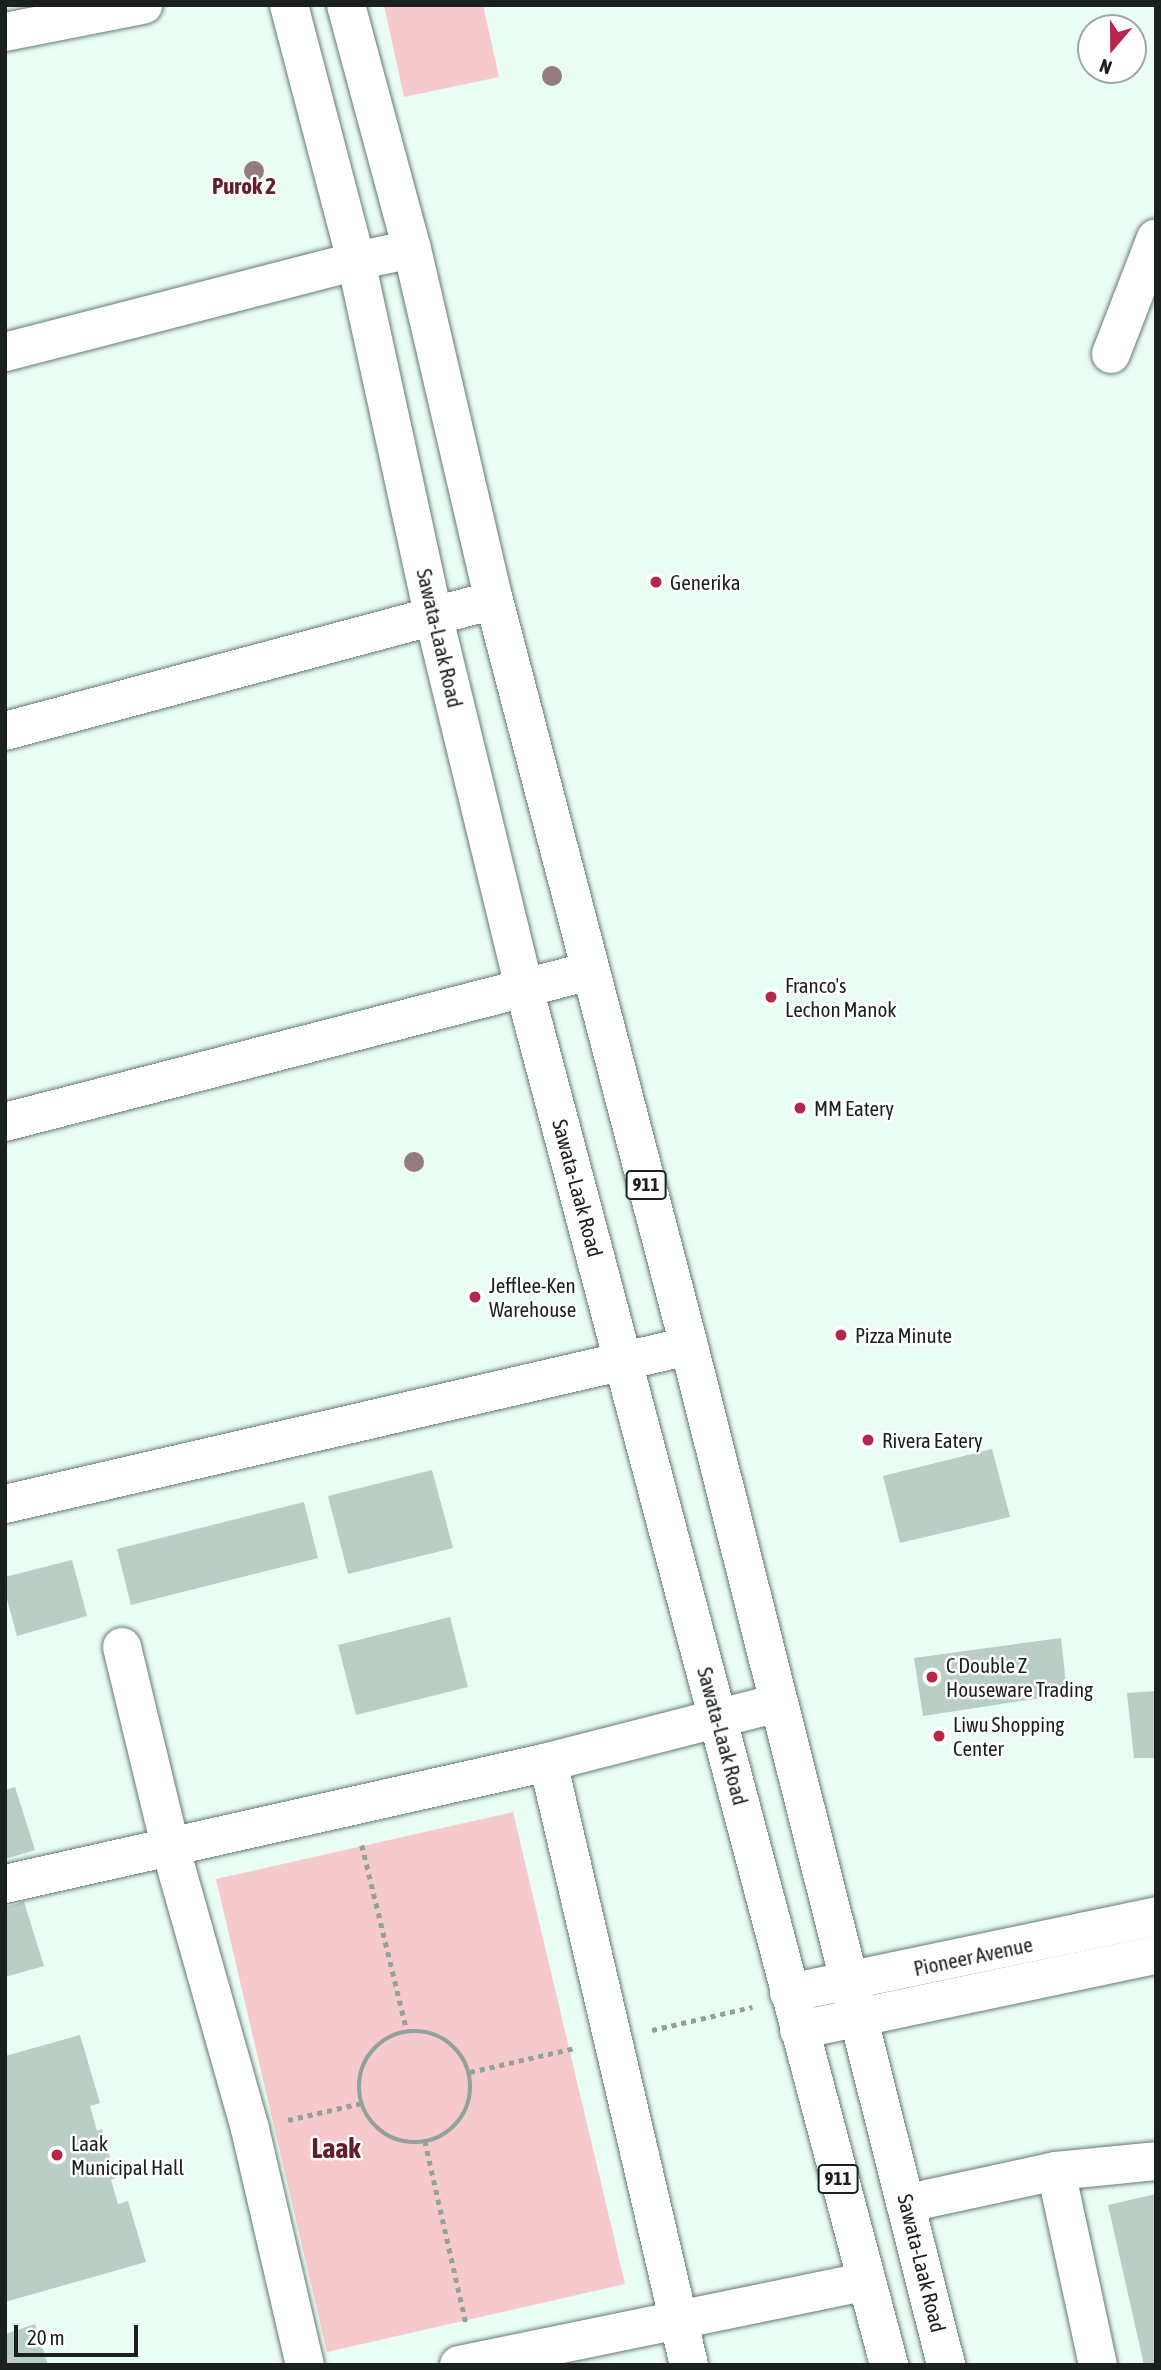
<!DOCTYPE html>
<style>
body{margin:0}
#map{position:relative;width:1161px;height:2370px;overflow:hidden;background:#e9fdf4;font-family:"Asap Condensed",sans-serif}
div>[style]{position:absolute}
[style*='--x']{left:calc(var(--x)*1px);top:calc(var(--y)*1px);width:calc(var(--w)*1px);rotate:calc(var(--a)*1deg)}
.green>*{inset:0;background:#f6c9cd}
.building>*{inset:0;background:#bbcec6}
.path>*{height:4.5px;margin-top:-2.25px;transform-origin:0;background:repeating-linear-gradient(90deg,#92a19a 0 5px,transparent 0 10px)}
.path>.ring{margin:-2.25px;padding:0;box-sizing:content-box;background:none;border:4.5px solid #92a19a;border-radius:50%}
.roads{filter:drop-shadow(0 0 2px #687972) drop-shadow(0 0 2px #687972)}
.minor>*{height:38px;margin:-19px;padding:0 19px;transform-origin:19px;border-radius:19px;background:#fff}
.major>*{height:38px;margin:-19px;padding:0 19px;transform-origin:19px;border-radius:19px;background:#fff}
.trees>*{width:20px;height:20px;margin:-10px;border-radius:50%;background:#937b7f}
.dots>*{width:19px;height:19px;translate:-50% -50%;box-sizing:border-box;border:4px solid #fff;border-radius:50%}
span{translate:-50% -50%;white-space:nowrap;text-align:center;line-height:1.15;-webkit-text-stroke:5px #fff;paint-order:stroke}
.shield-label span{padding:2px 5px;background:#fff;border:2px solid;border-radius:5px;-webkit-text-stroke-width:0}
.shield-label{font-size:19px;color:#19201d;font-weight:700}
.poi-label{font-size:21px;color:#19201d}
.left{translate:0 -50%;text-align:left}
.street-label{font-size:21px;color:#19201d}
.neighbourhood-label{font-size:23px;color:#631e2c;font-weight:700}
.district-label{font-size:28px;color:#631e2c;font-weight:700}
.frame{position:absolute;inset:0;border:7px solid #19201d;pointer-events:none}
.north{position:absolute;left:1077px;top:14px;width:70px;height:70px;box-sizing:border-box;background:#fff;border:2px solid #a3a6a5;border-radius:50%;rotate:200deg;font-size:19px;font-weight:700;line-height:28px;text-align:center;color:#19201d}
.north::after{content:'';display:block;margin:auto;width:24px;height:32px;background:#b6254b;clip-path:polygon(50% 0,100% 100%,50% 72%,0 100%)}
.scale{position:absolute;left:14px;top:2325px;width:124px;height:32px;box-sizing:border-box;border:4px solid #19201d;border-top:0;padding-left:9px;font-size:21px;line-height:24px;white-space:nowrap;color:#19201d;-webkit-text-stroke:5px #fff;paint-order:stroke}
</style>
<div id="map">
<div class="green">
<div style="clip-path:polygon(384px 5px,483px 5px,499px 77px,404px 97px)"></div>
<div style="clip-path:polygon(513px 1812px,625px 2284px,327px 2352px,216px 1879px)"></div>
</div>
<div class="building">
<div style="clip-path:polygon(992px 1449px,1010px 1517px,900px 1543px,883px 1476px)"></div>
<div style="clip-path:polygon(432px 1470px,453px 1548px,348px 1574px,328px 1496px)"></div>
<div style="clip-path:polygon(304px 1502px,318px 1558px,131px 1605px,117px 1549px)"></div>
<div style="clip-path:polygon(72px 1560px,87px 1616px,17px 1636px,5px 1592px,5px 1577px)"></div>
<div style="clip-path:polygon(450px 1617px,468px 1687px,356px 1715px,338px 1645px)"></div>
<div style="clip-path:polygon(1061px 1638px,1067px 1694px,923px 1716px,914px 1658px)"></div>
<div style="clip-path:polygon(1156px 1691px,1156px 1758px,1134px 1758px,1127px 1693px)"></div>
<div style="clip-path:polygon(15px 1787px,35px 1850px,5px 1859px,5px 1790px)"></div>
<div style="clip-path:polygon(24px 1902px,44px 1966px,5px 1977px,5px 1907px)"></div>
<div style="clip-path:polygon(80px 2035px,100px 2103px,90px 2106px,97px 2131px,102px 2129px,116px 2178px,111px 2180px,118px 2204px,128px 2201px,146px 2262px,5px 2302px,5px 2056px)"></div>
<div style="clip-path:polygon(1156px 2194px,1156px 2365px,1144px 2365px,1108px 2205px)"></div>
<div style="clip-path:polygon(35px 2324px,48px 2365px,5px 2365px,5px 2334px)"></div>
</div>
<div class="path">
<div style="--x:362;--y:1845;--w:191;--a:76.4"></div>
<div style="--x:652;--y:2030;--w:103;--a:-13"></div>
<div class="ring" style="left:359px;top:2031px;width:107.5px;height:107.5px"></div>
<div style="--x:470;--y:2072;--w:108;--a:-12.9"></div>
<div style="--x:288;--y:2120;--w:76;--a:-12.9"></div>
<div style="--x:425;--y:2141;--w:187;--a:77.3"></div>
</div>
<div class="roads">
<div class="minor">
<div style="--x:5;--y:32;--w:141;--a:-11.1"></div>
<div style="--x:5;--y:352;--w:363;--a:-14.5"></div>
<div style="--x:356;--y:261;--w:57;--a:-12.1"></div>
<div style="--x:1111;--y:354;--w:124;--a:-68.8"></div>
<div style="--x:5;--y:731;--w:506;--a:-15"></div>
<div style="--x:5;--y:1122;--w:604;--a:-14.47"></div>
<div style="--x:5;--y:1504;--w:702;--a:-13.01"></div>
<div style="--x:122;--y:1647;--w:205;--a:76.4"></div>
<div style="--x:170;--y:1846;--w:294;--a:74.2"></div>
<div style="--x:250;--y:2129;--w:242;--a:76.9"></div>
<div style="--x:548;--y:1762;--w:619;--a:76.84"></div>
<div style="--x:5;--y:1884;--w:557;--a:-12.66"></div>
<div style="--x:548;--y:1762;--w:237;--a:-14.4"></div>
<div style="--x:1056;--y:2171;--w:198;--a:77.8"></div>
<div style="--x:908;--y:2203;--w:151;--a:-12.2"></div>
<div style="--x:1056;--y:2171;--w:100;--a:-5.7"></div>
<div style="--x:459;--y:2365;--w:414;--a:-11.6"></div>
</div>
<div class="major">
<div style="--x:289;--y:5;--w:265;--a:75.3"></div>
<div style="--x:356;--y:261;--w:361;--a:77.7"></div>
<div style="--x:433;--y:614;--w:385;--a:76.3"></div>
<div style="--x:524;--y:988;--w:1425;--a:75.15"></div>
<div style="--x:346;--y:5;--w:253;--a:74.9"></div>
<div style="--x:412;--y:249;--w:360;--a:76.9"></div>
<div style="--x:494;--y:600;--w:771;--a:75.35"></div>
<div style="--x:689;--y:1346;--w:1051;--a:75.84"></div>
<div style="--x:789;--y:1993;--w:375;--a:-11.8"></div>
<div style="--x:799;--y:2030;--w:365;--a:-11.9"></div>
</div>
</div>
<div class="trees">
<div style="left:552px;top:76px"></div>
<div style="left:254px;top:171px"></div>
<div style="left:414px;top:1162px"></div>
</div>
<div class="dots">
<div style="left:656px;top:582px;background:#b6254b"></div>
<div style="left:771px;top:997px;background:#b6254b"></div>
<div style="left:800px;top:1108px;background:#b6254b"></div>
<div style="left:475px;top:1297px;background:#b6254b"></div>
<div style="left:841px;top:1335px;background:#b6254b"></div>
<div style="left:868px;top:1440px;background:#b6254b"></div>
<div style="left:932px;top:1677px;background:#b6254b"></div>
<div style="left:939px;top:1736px;background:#b6254b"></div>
<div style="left:57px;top:2155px;background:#b6254b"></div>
</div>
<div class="shield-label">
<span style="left:646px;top:1185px">911</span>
<span style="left:838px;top:2179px">911</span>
</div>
<div class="poi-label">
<span class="left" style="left:670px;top:582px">Generika</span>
<span class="left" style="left:785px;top:997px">Franco's<br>Lechon Manok</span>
<span class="left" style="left:814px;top:1108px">MM Eatery</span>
<span class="left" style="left:489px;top:1297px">Jefflee-Ken<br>Warehouse</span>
<span class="left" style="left:855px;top:1335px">Pizza Minute</span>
<span class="left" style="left:882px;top:1440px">Rivera Eatery</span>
<span class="left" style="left:946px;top:1677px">C Double Z<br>Houseware Trading</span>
<span class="left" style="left:953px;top:1736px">Liwu Shopping<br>Center</span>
<span class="left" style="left:71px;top:2155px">Laak<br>Municipal Hall</span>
</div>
<div class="street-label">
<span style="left:440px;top:638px;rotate:77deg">Sawata-Laak Road</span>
<span style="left:578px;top:1188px;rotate:75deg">Sawata-Laak Road</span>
<span style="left:723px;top:1736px;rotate:75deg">Sawata-Laak Road</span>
<span style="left:973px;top:1956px;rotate:-12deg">Pioneer Avenue</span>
<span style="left:922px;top:2263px;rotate:76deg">Sawata-Laak Road</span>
</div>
<div class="neighbourhood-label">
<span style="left:244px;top:186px">Purok 2</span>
</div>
<div class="district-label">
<span style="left:336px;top:2148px">Laak</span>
</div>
<div class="frame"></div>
<div class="north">N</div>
<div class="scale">20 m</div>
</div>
